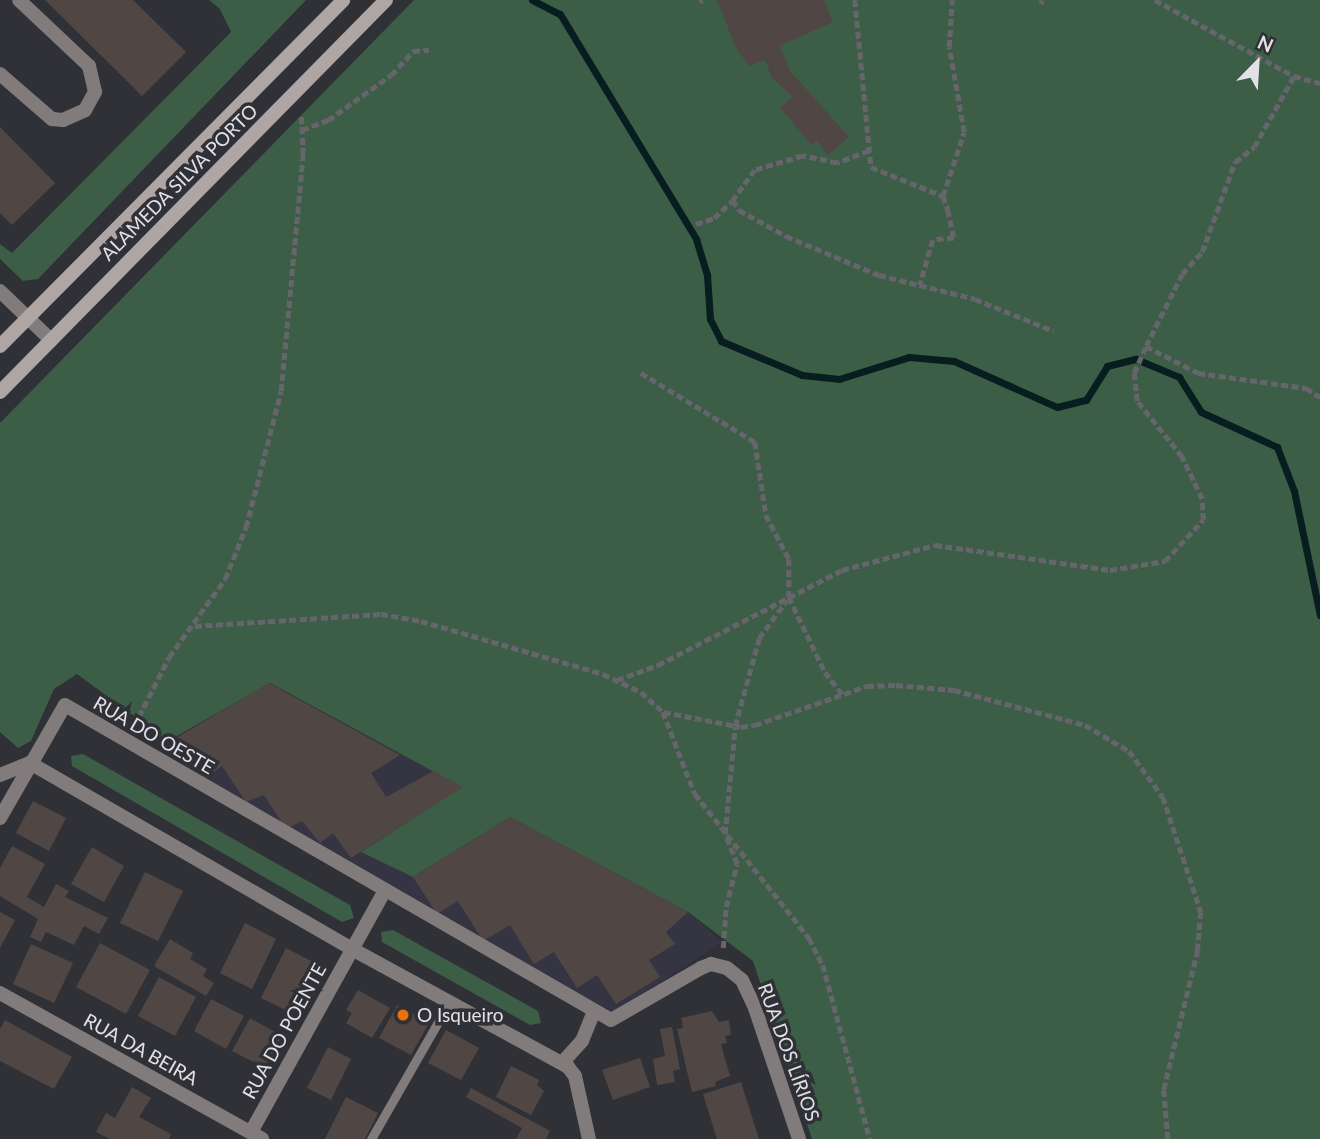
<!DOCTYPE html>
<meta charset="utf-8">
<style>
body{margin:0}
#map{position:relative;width:1320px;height:1139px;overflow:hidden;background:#303037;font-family:Lato,sans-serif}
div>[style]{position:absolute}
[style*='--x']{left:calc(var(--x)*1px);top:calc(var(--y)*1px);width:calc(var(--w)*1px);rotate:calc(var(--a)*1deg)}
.built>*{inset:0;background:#353442}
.green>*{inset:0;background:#3c5d46}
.stream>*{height:7px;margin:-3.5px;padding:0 3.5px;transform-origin:3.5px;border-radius:3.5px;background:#071d1f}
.building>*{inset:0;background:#504744}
.path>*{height:4.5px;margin-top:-2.25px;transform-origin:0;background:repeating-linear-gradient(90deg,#66656c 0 7px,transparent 0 10.5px)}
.service>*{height:9px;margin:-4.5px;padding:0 4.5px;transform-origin:4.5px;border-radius:4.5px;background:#817c7b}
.minor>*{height:14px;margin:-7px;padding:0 7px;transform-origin:7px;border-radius:7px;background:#817c7b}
.secondary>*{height:14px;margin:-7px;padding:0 7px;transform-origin:7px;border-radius:7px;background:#aea6a5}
.dots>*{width:19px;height:19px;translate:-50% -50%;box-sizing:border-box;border:4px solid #303037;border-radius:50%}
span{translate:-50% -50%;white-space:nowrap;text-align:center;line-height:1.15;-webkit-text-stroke:7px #303037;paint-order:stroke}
.street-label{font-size:19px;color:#e2e1e6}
.poi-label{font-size:19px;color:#e2e1e6}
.left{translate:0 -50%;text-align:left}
.north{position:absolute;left:1222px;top:28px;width:70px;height:70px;-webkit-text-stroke:5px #303037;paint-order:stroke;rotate:24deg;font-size:19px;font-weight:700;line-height:28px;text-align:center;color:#e2e1e6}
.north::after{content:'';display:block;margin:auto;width:24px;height:32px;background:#e2e1e6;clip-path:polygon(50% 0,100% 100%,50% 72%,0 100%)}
</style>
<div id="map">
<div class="built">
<div style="clip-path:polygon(269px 683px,463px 787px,362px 851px,414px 877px,510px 817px,688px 912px,722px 942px,612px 1014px,189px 772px,168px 741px)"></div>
</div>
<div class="green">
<div style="clip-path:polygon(209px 0,306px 0,38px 279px,23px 281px,0 259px,0 244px,12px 253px,231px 32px,220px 9px)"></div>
<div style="clip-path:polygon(414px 0,1320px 0,1320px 1139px,812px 1139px,753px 961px,688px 912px,510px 817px,413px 877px,361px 852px,462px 787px,270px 683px,168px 741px,77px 674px,54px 689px,31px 741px,18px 748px,0 732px,0 423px)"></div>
<div style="clip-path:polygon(83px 754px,350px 905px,354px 918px,342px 922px,72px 766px,71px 756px)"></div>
<div style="clip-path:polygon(393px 930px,538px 1011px,541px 1023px,530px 1025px,382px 942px,381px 932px)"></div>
</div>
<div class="stream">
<div style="--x:532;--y:0;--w:31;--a:27"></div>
<div style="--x:560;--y:14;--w:263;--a:58.8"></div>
<div style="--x:696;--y:239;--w:38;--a:73"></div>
<div style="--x:707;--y:275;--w:44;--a:86.1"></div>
<div style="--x:710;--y:319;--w:25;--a:63"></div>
<div style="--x:721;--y:341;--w:88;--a:22.8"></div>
<div style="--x:802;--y:375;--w:37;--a:6"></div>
<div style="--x:839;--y:379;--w:73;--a:-17.4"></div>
<div style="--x:909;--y:357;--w:45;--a:5.1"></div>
<div style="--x:954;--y:361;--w:113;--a:24.1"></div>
<div style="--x:1057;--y:407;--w:30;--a:-14"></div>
<div style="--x:1086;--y:400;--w:40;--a:-58"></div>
<div style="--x:1107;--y:366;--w:30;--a:-14"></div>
<div style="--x:1136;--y:359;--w:47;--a:22.7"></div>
<div style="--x:1179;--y:377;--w:41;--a:57.8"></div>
<div style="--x:1201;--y:412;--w:84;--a:24.7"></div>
<div style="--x:1277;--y:447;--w:47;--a:68.9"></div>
<div style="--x:1294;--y:491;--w:127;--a:78.2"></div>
</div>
<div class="building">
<div style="clip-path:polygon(45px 0,133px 0,186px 52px,142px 96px)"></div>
<div style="clip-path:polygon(717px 0,824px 0,833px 22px,780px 46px,790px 71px,849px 137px,828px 155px,817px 141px,812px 145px,780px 108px,793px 97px,772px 78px,765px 60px,749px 66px,736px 48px)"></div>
<div style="clip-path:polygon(0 127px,55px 183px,12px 225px,0 213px)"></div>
<div style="clip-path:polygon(269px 683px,400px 755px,371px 773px,386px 797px,434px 771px,463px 787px,351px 858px,333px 833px,320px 843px,302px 821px,286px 829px,264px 795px,246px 802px,222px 766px,205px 779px,176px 738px)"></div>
<div style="clip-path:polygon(33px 801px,66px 818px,49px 851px,16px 833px)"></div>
<div style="clip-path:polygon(510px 817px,688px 912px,666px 932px,675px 944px,649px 960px,660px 977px,616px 1004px,597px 975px,577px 988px,554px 952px,534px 964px,510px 925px,483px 941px,458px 901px,437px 914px,413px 877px)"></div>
<div style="clip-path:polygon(12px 846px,45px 864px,27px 897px,44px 907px,56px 884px,69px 891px,65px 897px,108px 918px,99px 934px,84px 926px,74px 945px,46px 932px,41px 942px,30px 937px,38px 919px,0 896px,0 868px)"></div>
<div style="clip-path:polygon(92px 847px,124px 866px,104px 902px,71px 884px)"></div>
<div style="clip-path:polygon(145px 872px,183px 891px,158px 941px,120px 923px)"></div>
<div style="clip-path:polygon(0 912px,15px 920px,0 948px)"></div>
<div style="clip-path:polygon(245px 923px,276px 939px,252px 989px,220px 973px)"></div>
<div style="clip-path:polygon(170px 939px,193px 953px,190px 959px,207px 969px,203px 976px,214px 983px,206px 996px,154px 966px)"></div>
<div style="clip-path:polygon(100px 943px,150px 970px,126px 1014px,76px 987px)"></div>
<div style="clip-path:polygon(31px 944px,73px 963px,54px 1003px,13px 984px)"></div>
<div style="clip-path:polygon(286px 948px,317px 964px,292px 1013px,261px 998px)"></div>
<div style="clip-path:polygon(159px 977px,196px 997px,175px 1036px,138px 1016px)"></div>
<div style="clip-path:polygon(358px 990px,390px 1008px,372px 1038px,346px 1023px,352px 1013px,346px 1010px)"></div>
<div style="clip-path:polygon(211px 999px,244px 1016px,226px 1049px,194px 1031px)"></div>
<div style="clip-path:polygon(397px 1005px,429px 1023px,411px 1055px,379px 1038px)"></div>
<div style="clip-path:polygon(712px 1011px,719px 1022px,729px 1020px,731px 1035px,725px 1036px,727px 1043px,721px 1044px,730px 1076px,715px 1082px,716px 1086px,692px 1092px,677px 1029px,683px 1028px,681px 1018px)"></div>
<div style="clip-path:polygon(250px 1018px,282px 1036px,265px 1068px,232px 1051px)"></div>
<div style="clip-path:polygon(5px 1020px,72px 1057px,54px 1089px,0 1061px,0 1029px)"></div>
<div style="clip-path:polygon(672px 1027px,680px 1069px,673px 1071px,675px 1082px,657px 1085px,653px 1059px,665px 1056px,660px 1029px)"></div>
<div style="clip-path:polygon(446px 1030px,479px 1048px,461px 1080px,428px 1063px)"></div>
<div style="clip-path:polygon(328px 1047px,351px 1059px,331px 1100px,307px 1088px)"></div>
<div style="clip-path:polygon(640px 1058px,650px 1087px,613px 1100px,602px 1070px)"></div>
<div style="clip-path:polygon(511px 1066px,539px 1080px,537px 1085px,544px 1091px,531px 1115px,496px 1097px)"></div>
<div style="clip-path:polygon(741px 1082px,759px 1139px,717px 1139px,703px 1094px)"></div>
<div style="clip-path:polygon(132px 1087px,151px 1098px,139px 1117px,171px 1134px,169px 1139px,110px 1139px,96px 1132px,106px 1113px,115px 1118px)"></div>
<div style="clip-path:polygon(471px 1088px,550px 1131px,546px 1139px,516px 1139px,522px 1128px,466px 1097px)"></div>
<div style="clip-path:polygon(346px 1097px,378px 1113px,365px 1139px,325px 1139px)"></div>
</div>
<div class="path">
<div style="--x:855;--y:0;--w:168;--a:84.5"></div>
<div style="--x:871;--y:167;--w:78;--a:21.9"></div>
<div style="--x:943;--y:196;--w:15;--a:70"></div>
<div style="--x:948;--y:210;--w:29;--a:78"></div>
<div style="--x:954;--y:238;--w:21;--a:175"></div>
<div style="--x:933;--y:240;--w:47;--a:106.1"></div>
<div style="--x:1155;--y:0;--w:158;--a:28.7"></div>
<div style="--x:1294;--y:76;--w:27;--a:15"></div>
<div style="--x:700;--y:2;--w:3;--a:-45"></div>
<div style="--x:1041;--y:4;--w:4;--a:-76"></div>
<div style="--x:302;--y:130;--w:28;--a:-21"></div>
<div style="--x:328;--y:120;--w:77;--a:-35.5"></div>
<div style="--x:391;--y:75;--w:33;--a:-47"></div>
<div style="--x:413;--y:51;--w:16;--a:-4"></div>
<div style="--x:869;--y:151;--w:34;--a:159"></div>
<div style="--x:837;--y:163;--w:35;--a:-168"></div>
<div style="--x:803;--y:156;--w:50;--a:163.7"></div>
<div style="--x:755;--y:170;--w:37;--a:126"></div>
<div style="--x:733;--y:200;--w:12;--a:59"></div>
<div style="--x:739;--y:210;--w:54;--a:29"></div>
<div style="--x:786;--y:236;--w:101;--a:22.8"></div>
<div style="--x:879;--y:275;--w:99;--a:14"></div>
<div style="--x:975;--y:299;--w:85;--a:22.1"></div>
<div style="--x:943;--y:196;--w:67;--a:-71.8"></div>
<div style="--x:964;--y:132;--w:86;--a:-100"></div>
<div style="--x:949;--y:47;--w:47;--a:-86.3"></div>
<div style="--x:696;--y:224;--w:19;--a:-18"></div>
<div style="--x:714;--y:218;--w:26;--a:-43"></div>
<div style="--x:1146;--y:346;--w:80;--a:-63.4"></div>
<div style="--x:1182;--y:274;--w:30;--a:-48"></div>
<div style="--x:1202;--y:252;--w:96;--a:-69.9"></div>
<div style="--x:1235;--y:162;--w:24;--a:-38"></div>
<div style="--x:1254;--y:147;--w:81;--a:-60.6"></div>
<div style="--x:641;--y:373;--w:133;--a:31.2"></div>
<div style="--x:755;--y:442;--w:74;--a:81.4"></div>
<div style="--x:766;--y:515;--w:50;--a:62.4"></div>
<div style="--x:789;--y:559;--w:38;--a:90"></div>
<div style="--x:789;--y:597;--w:83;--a:64.4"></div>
<div style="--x:825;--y:672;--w:29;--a:52"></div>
<div style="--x:195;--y:626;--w:186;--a:-3.7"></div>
<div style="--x:381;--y:614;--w:41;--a:9.9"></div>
<div style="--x:421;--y:621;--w:190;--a:16.2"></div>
<div style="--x:603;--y:674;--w:42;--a:25.3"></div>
<div style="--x:641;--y:692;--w:30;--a:42"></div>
<div style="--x:663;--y:712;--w:88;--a:68.7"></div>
<div style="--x:695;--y:794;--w:184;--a:51.6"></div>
<div style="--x:809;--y:938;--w:30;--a:63"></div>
<div style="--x:823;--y:965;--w:180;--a:74.9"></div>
<div style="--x:617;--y:680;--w:44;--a:-20.1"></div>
<div style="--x:658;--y:665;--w:207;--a:-27.3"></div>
<div style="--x:842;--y:570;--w:96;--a:-15"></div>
<div style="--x:935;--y:545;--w:177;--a:8.1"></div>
<div style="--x:1110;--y:570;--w:56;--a:-9.3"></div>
<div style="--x:1165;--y:561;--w:56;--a:-47.2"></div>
<div style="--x:1203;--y:520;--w:21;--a:-93"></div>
<div style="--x:1202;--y:499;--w:47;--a:-115.5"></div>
<div style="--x:1182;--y:457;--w:72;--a:-128.8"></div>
<div style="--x:1137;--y:401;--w:28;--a:-96"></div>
<div style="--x:1134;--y:373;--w:30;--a:-66"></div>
<div style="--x:1146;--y:346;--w:59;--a:27.4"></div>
<div style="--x:1198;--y:373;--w:109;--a:7.9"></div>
<div style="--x:1306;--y:388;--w:17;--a:33"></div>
<div style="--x:664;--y:712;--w:78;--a:11"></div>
<div style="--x:741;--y:727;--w:14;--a:-8"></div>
<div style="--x:755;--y:725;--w:119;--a:-19.2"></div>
<div style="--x:867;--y:686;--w:29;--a:-2"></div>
<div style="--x:896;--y:685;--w:58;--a:4.9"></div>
<div style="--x:954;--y:690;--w:136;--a:15"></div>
<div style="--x:1085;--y:725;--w:51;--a:30.6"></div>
<div style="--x:1129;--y:751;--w:57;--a:53.5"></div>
<div style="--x:1163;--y:797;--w:121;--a:71.7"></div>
<div style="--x:1201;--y:912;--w:38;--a:95"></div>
<div style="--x:1198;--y:950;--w:144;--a:103.7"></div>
<div style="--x:1164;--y:1090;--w:49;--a:85.3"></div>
<div style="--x:134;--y:726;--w:77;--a:-63.1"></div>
<div style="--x:169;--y:657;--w:96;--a:-54.3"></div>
<div style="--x:225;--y:579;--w:56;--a:-68"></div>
<div style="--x:246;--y:527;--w:140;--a:-75.6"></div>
<div style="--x:281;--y:391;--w:237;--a:-84.7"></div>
<div style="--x:303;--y:155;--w:41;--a:-92.8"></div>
<div style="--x:723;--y:948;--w:41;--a:-85.8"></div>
<div style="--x:726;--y:907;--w:44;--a:-75.7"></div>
<div style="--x:737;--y:864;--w:32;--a:-112"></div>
<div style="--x:725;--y:834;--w:108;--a:-84.7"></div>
<div style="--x:735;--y:726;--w:91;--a:-74.7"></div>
<div style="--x:759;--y:638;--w:47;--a:-53.6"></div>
</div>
<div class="service">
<div style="--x:371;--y:1139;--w:159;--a:-60.2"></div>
</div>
<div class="minor">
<div style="--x:0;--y:74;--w:69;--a:40.9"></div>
<div style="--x:52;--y:119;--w:11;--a:5"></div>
<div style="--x:63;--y:120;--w:24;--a:-24"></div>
<div style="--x:85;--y:110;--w:21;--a:-61"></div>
<div style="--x:95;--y:92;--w:27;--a:-103"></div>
<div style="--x:89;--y:66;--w:96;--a:-136.7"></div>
<div style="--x:0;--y:291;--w:71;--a:43.9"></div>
<div style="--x:30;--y:763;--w:372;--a:30"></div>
<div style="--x:352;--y:949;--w:246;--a:28.6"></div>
<div style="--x:568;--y:1067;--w:11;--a:52"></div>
<div style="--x:575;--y:1076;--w:65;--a:77.5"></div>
<div style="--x:0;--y:775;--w:32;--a:-22"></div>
<div style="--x:0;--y:818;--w:130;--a:-60.1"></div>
<div style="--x:65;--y:705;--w:630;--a:29.98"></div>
<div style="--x:611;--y:1020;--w:104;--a:-30"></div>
<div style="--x:701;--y:968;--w:11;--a:-22"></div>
<div style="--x:711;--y:964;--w:16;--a:14"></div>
<div style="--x:727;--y:968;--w:19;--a:39"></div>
<div style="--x:742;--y:980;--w:31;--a:65"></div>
<div style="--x:755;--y:1008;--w:138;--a:71.4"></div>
<div style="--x:0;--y:993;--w:300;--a:29.1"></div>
<div style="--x:562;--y:1063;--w:30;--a:-48"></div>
<div style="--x:582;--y:1041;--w:31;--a:-68"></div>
<div style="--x:251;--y:1132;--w:274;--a:-61"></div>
</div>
<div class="secondary">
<div style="--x:0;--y:346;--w:487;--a:-45.2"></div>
<div style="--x:0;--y:392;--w:550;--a:-45.44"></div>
</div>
<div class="dots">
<div style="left:403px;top:1015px;background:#e8710a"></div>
</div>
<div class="street-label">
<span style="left:179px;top:182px;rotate:-45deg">ALAMEDA SILVA PORTO</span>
<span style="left:154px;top:735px;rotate:30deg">RUA DO OESTE</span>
<span style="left:284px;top:1031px;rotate:-61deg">RUA DO POENTE</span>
<span style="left:141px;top:1049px;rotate:29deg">RUA DA BEIRA</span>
<span style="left:789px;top:1052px;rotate:70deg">RUA DOS LÍRIOS</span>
</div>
<div class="poi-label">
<span class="left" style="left:417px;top:1015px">O Isqueiro</span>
</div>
<div class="north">N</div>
</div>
